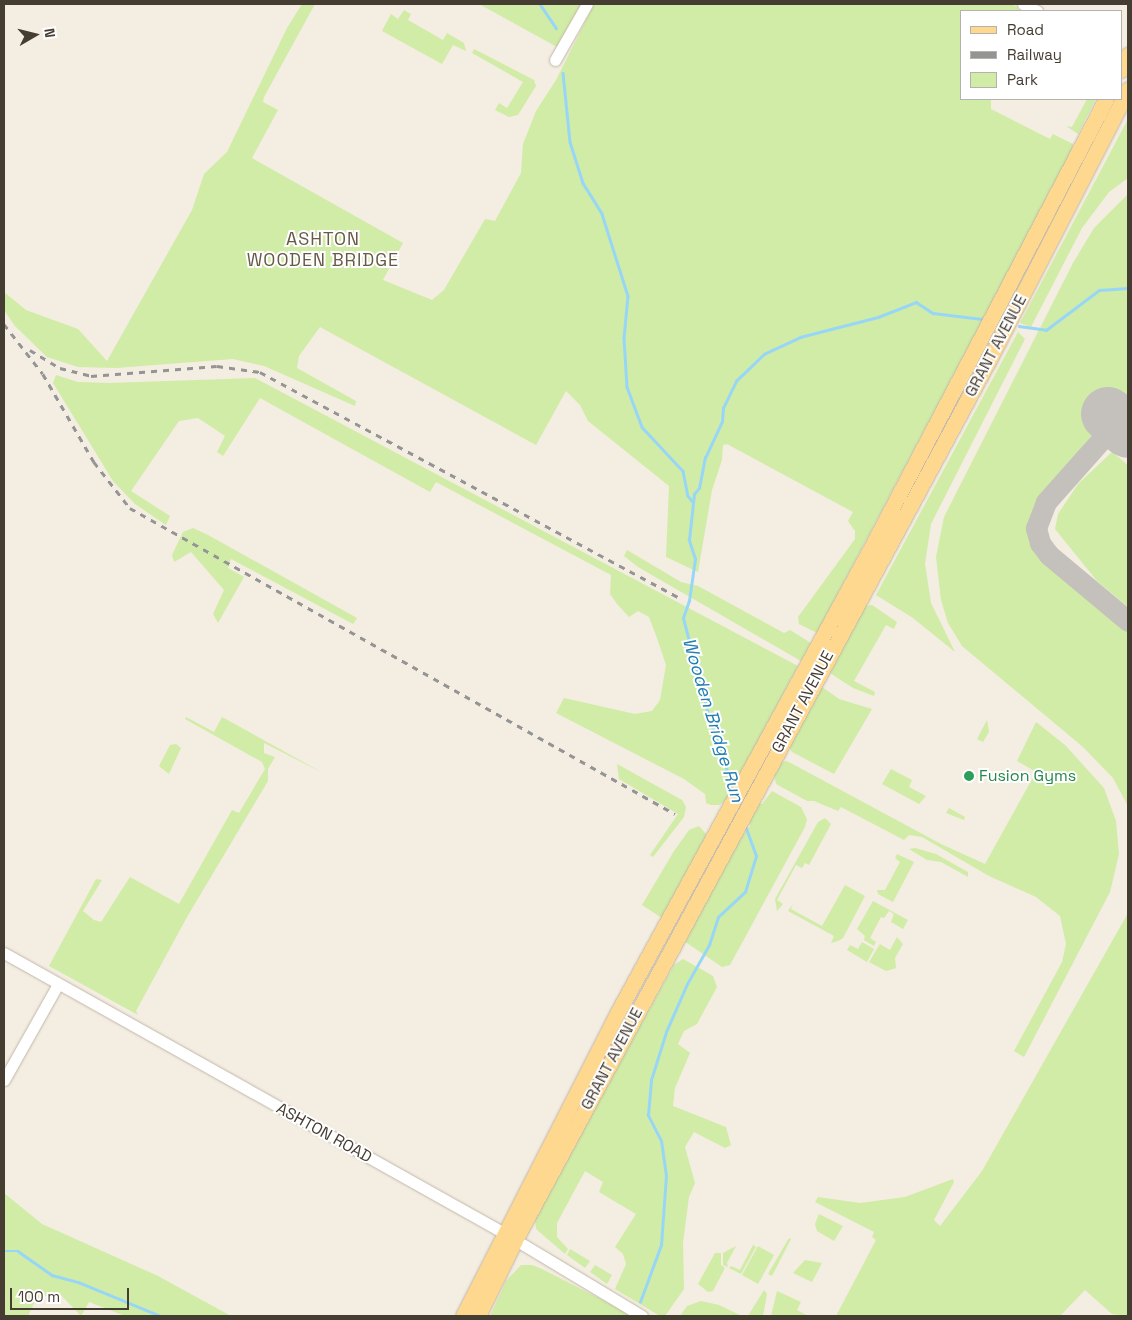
<!DOCTYPE html>
<style>
body{margin:0}
#map{position:relative;width:1132px;height:1320px;overflow:hidden;background:#f3ede2;font-family:"Space Grotesk",sans-serif}
div>[style]{position:absolute}
[style*='--x']{left:calc(var(--x)*1px);top:calc(var(--y)*1px);width:calc(var(--w)*1px);rotate:calc(var(--a)*1deg)}
.green>*{inset:0;background:#d1eca6}
.stream>*{height:2.5px;margin:-1.25px;padding:0 1.25px;transform-origin:1.25px;border-radius:1.25px;background:#98d6f7}
.taxiway>*{height:21px;margin:-10.5px;padding:0 10.5px;transform-origin:10.5px;border-radius:10.5px;background:#c4c0bb}
.runway>*{height:54px;margin:-27px;padding:0 27px;transform-origin:27px;border-radius:27px;background:#c4c0bb}
.roads{filter:drop-shadow(0 0 1px #c2b7a7) drop-shadow(0 0 1px #c2b7a7)}
.minor>*{height:11px;margin:-5.5px;padding:0 5.5px;transform-origin:5.5px;border-radius:5.5px;background:#fff}
.major>*{height:15px;margin:-7.5px;padding:0 7.5px;transform-origin:7.5px;border-radius:7.5px;background:#ffd88f}
.rail>*{height:2.5px;margin-top:-1.25px;transform-origin:0;background:repeating-linear-gradient(90deg,#949494 0 6px,transparent 0 12px)}
.dots>*{width:14px;height:14px;translate:-50% -50%;box-sizing:border-box;border:2px solid #fff;border-radius:50%}
span{translate:-50% -50%;white-space:nowrap;text-align:center;line-height:1.15;-webkit-text-stroke:4px #fff;paint-order:stroke}
.street-label{font-size:16px;color:#453c32}
.leisure-label{font-size:16px;color:#27864d}
.left{translate:0 -50%;text-align:left}
.neighbourhood-label{font-size:18px;color:#695a48;letter-spacing:1px}
.water-label{font-size:18px;color:#217db2;font-style:italic}
.frame{position:absolute;inset:0;border:5px solid #453c32;pointer-events:none}
.legend{position:absolute;left:960px;top:10px;width:162px;height:90px;box-sizing:border-box;background:#fff;border:1px solid #b5b1ad;margin:0;padding:6px 9px;list-style:none;font-size:15px;color:#453c32}
.legend li{display:flex;align-items:center;gap:10px;height:25px}
.legend b{width:25px;border:1px solid #b5b1ad}
.north{position:absolute;left:10px;top:10px;width:50px;height:50px;-webkit-text-stroke:4px #fff;paint-order:stroke;rotate:82deg;font-size:14px;font-weight:700;line-height:20px;text-align:center;color:#453c32}
.north::after{content:'';display:block;margin:auto;width:18px;height:22px;background:#453c32;clip-path:polygon(50% 0,100% 100%,50% 72%,0 100%)}
.scale{position:absolute;left:10px;top:1288px;width:119px;height:22px;box-sizing:border-box;border:2px solid #453c32;border-top:0;padding-left:6px;font-size:15px;line-height:18px;white-space:nowrap;color:#453c32;-webkit-text-stroke:4px #fff;paint-order:stroke}
</style>
<div id="map">
<div class="green">
<div style="clip-path:polygon(302px 4px,315px 4px,264px 97px,263px 102px,278px 110px,252px 158px,403px 243px,383px 280px,432px 300px,444px 290px,485px 219px,495px 221px,521px 173px,523px 144px,536px 111px,556px 80px,594px 4px,1012px 4px,1017px 7px,1019px 11px,961px 11px,961px 99px,991px 99px,991px 109px,1050px 139px,1053px 134px,1073px 144px,1070px 155px,817px 633px,799px 624px,798px 617px,855px 539px,855px 531px,848px 521px,853px 512px,727px 444px,723px 445px,722px 460px,712px 490px,698px 572px,666px 557px,669px 486px,588px 421px,580px 405px,566px 391px,536px 445px,320px 327px,299px 356px,297px 368px,356px 401px,355px 406px,264px 366px,233px 359px,116px 368px,78px 367px,47px 357px,15px 326px,4px 310px,4px 292px,26px 310px,78px 329px,107px 361px,192px 210px,204px 174px,227px 152px,287px 28px)"></div>
<div style="clip-path:polygon(479px 4px,581px 4px,557px 47px)"></div>
<div style="clip-path:polygon(404px 10px,411px 14px,408px 20px,443px 40px,447px 33px,464px 43px,466px 51px,453px 45px,442px 64px,382px 31px,391px 14px,398px 19px)"></div>
<div style="clip-path:polygon(474px 49px,534px 80px,536px 86px,518px 115px,509px 117px,495px 110px,499px 103px,507px 108px,523px 82px,472px 53px)"></div>
<div style="clip-path:polygon(1087px 99px,1096px 99px,1078px 134px,1066px 126px,1072px 127px)"></div>
<div style="clip-path:polygon(1128px 119px,1128px 178px,1109px 192px,1082px 228px,1031px 327px,1020px 323px)"></div>
<div style="clip-path:polygon(1128px 194px,1128px 393px,1040px 496px,1033px 508px,1029px 530px,1037px 552px,1045px 561px,1128px 632px,1128px 806px,1113px 778px,1083px 747px,962px 646px,948px 623px,941px 600px,936px 557px,944px 517px,1073px 263px,1094px 228px)"></div>
<div style="clip-path:polygon(1018px 332px,1025px 339px,931px 524px,925px 564px,931px 603px,955px 652px,913px 618px,876px 595px)"></div>
<div style="clip-path:polygon(56px 375px,78px 382px,109px 383px,255px 378px,798px 666px,727px 799px,720px 805px,711px 805px,706px 803px,705px 794px,684px 779px,556px 713px,564px 698px,635px 714px,652px 711px,660px 700px,666px 665px,657px 638px,649px 617px,638px 611px,629px 617px,617px 604px,610px 594px,611px 575px,436px 482px,430px 492px,260px 398px,223px 456px,217px 452px,225px 436px,198px 418px,179px 421px,131px 491px,170px 516px,166px 525px,135px 504px,113px 481px,53px 383px)"></div>
<div style="clip-path:polygon(1112px 452px,1128px 465px,1128px 607px,1097px 581px,1055px 529px,1058px 514px,1078px 484px)"></div>
<div style="clip-path:polygon(193px 528px,208px 535px,357px 618px,353px 624px,231px 559px,228px 568px,244px 577px,218px 623px,213px 614px,224px 590px,191px 552px,174px 562px,172px 555px,183px 532px)"></div>
<div style="clip-path:polygon(627px 550px,681px 582px,698px 586px,784px 633px,790px 630px,811px 643px,801px 661px,638px 567px,624px 556px)"></div>
<div style="clip-path:polygon(872px 605px,897px 622px,894px 629px,886px 625px,854px 681px,875px 692px,874px 696px,853px 688px,830px 673px,865px 606px)"></div>
<div style="clip-path:polygon(822px 687px,839px 699px,872px 709px,834px 774px,792px 752px,789px 747px)"></div>
<div style="clip-path:polygon(186px 717px,214px 732px,222px 717px,323px 773px,264px 743px,264px 753px,275px 757px,268px 769px,268px 781px,187px 917px,136px 1011px,138px 1015px,49px 966px,96px 879px,102px 880px,83px 911px,94px 920px,101px 922px,130px 877px,179px 904px,232px 810px,239px 813px,265px 769px,262px 762px,185px 719px)"></div>
<div style="clip-path:polygon(987px 720px,989px 732px,983px 742px,977px 739px)"></div>
<div style="clip-path:polygon(1036px 722px,1065px 745px,1104px 788px,1116px 821px,1119px 854px,1110px 892px,1024px 1057px,1014px 1051px,1062px 962px,1066px 944px,1060px 916px,1036px 897px,989px 876px,922px 837px,909px 835px,904px 840px,841px 807px,838px 811px,814px 801px,807px 801px,776px 784px,774px 775px,780px 762px,787px 761px,941px 844px,985px 864px,1036px 772px,1017px 761px)"></div>
<div style="clip-path:polygon(170px 745px,176px 744px,181px 748px,169px 774px,159px 766px)"></div>
<div style="clip-path:polygon(617px 764px,682px 800px,686px 807px,684px 817px,653px 857px,650px 855px,678px 814px,619px 779px)"></div>
<div style="clip-path:polygon(891px 769px,912px 780px,909px 787px,926px 796px,919px 804px,882px 784px)"></div>
<div style="clip-path:polygon(772px 791px,801px 807px,807px 819px,805px 827px,730px 965px,722px 967px,684px 941px,739px 840px,750px 826px,749px 821px,759px 803px,762px 804px)"></div>
<div style="clip-path:polygon(949px 808px,965px 817px,964px 820px,946px 813px)"></div>
<div style="clip-path:polygon(825px 818px,831px 824px,809px 865px,805px 863px,802px 868px,796px 865px,777px 900px,783px 904px,777px 911px,775px 899px,818px 822px)"></div>
<div style="clip-path:polygon(699px 826px,706px 834px,705px 839px,662px 918px,642px 905px,674px 851px,689px 830px)"></div>
<div style="clip-path:polygon(915px 848px,936px 854px,968px 872px,968px 877px,941px 862px,927px 860px,909px 849px)"></div>
<div style="clip-path:polygon(897px 854px,914px 862px,893px 902px,878px 894px,877px 890px,885px 890px,900px 862px,895px 858px)"></div>
<div style="clip-path:polygon(845px 885px,865px 896px,843px 938px,838px 941px,831px 943px,834px 936px,788px 911px,793px 904px,791px 909px,822px 926px)"></div>
<div style="clip-path:polygon(873px 901px,908px 920px,903px 929px,891px 922px,894px 914px,889px 911px,884px 918px,881px 917px,870px 938px,876px 942px,874px 946px,864px 940px,865px 936px,857px 929px)"></div>
<div style="clip-path:polygon(1128px 913px,1128px 1316px,1112px 1314px,1085px 1290px,1060px 1316px,836px 1316px,876px 1240px,872px 1237px,874px 1232px,815px 1202px,818px 1197px,860px 1203px,905px 1197px,953px 1179px,954px 1182px,934px 1220px,940px 1226px,982px 1171px)"></div>
<div style="clip-path:polygon(897px 937px,903px 944px,895px 958px,896px 968px,886px 971px,869px 962px,880px 944px,890px 950px)"></div>
<div style="clip-path:polygon(862px 942px,874px 949px,867px 962px,847px 950px,850px 945px,858px 949px)"></div>
<div style="clip-path:polygon(683px 959px,713px 976px,717px 987px,697px 1024px,684px 1031px,678px 1044px,690px 1053px,675px 1088px,673px 1106px,726px 1127px,731px 1145px,725px 1148px,694px 1132px,685px 1147px,695px 1183px,689px 1197px,683px 1243px,684px 1289px,665px 1316px,660px 1316px,615px 1289px,626px 1264px,623px 1254px,615px 1247px,636px 1214px,599px 1192px,603px 1182px,585px 1171px,557px 1223px,557px 1237px,568px 1249px,565px 1254px,536px 1229px,535px 1217px,661px 988px,674px 965px)"></div>
<div style="clip-path:polygon(4px 1193px,42px 1224px,158px 1276px,231px 1316px,125px 1316px,89px 1302px,81px 1316px,58px 1292px,36px 1299px,28px 1316px,4px 1316px)"></div>
<div style="clip-path:polygon(819px 1214px,843px 1226px,834px 1241px,817px 1231px,815px 1224px)"></div>
<div style="clip-path:polygon(789px 1238px,791px 1239px,772px 1276px,768px 1274px)"></div>
<div style="clip-path:polygon(753px 1245px,756px 1247px,741px 1274px,729px 1268px,731px 1266px,740px 1270px)"></div>
<div style="clip-path:polygon(736px 1246px,727px 1263px,728px 1267px,723px 1265px,723px 1253px)"></div>
<div style="clip-path:polygon(758px 1246px,774px 1255px,758px 1284px,742px 1275px)"></div>
<div style="clip-path:polygon(570px 1249px,590px 1261px,585px 1268px,567px 1255px)"></div>
<div style="clip-path:polygon(715px 1253px,721px 1253px,721px 1265px,725px 1268px,713px 1291px,708px 1292px,698px 1284px)"></div>
<div style="clip-path:polygon(805px 1260px,822px 1263px,812px 1282px,793px 1273px)"></div>
<div style="clip-path:polygon(521px 1265px,532px 1265px,542px 1269px,634px 1316px,490px 1316px,506px 1281px)"></div>
<div style="clip-path:polygon(595px 1265px,612px 1275px,607px 1284px,590px 1272px)"></div>
<div style="clip-path:polygon(764px 1290px,767px 1294px,763px 1316px,748px 1316px)"></div>
<div style="clip-path:polygon(777px 1291px,801px 1302px,797px 1310px,808px 1316px,771px 1316px)"></div>
<div style="clip-path:polygon(701px 1301px,719px 1305px,742px 1316px,680px 1316px,687px 1306px)"></div>
</div>
<div class="stream">
<div style="--x:540;--y:4;--w:29;--a:56"></div>
<div style="--x:563;--y:73;--w:69;--a:84.2"></div>
<div style="--x:570;--y:142;--w:43;--a:72.4"></div>
<div style="--x:583;--y:183;--w:36;--a:58"></div>
<div style="--x:602;--y:214;--w:86;--a:72.4"></div>
<div style="--x:628;--y:296;--w:42;--a:95.4"></div>
<div style="--x:624;--y:338;--w:49;--a:86.5"></div>
<div style="--x:627;--y:387;--w:43;--a:69.4"></div>
<div style="--x:642;--y:427;--w:60;--a:47"></div>
<div style="--x:683;--y:471;--w:25;--a:79"></div>
<div style="--x:688;--y:496;--w:8;--a:50"></div>
<div style="--x:1019;--y:326;--w:27;--a:8"></div>
<div style="--x:1046;--y:330;--w:66;--a:-37"></div>
<div style="--x:1099;--y:290;--w:29;--a:-4"></div>
<div style="--x:733;--y:789;--w:75;--a:-108.7"></div>
<div style="--x:709;--y:718;--w:103;--a:-104.6"></div>
<div style="--x:683;--y:618;--w:18;--a:-71"></div>
<div style="--x:689;--y:601;--w:42;--a:-81.9"></div>
<div style="--x:695;--y:559;--w:20;--a:-108"></div>
<div style="--x:689;--y:540;--w:46;--a:-83.8"></div>
<div style="--x:694;--y:494;--w:8;--a:-50"></div>
<div style="--x:699;--y:488;--w:31;--a:-79"></div>
<div style="--x:705;--y:458;--w:40;--a:-65"></div>
<div style="--x:722;--y:422;--w:14;--a:-86"></div>
<div style="--x:723;--y:408;--w:30;--a:-64"></div>
<div style="--x:736;--y:381;--w:39;--a:-44"></div>
<div style="--x:764;--y:354;--w:40;--a:-25"></div>
<div style="--x:800;--y:337;--w:81;--a:-14.4"></div>
<div style="--x:878;--y:317;--w:41;--a:-21.5"></div>
<div style="--x:916;--y:302;--w:20;--a:33"></div>
<div style="--x:933;--y:313;--w:49;--a:7"></div>
<div style="--x:4;--y:1251;--w:14;--a:0"></div>
<div style="--x:18;--y:1251;--w:42;--a:35.2"></div>
<div style="--x:52;--y:1275;--w:27;--a:15"></div>
<div style="--x:78;--y:1282;--w:90;--a:22.3"></div>
<div style="--x:640;--y:1302;--w:61;--a:-69.8"></div>
<div style="--x:661;--y:1245;--w:69;--a:-85.9"></div>
<div style="--x:666;--y:1176;--w:35;--a:-98"></div>
<div style="--x:661;--y:1141;--w:29;--a:-117"></div>
<div style="--x:648;--y:1115;--w:35;--a:-85"></div>
<div style="--x:651;--y:1080;--w:50;--a:-72.6"></div>
<div style="--x:666;--y:1032;--w:52;--a:-66.4"></div>
<div style="--x:687;--y:984;--w:45;--a:-60.6"></div>
<div style="--x:709;--y:945;--w:29;--a:-72"></div>
<div style="--x:718;--y:917;--w:37;--a:-43"></div>
<div style="--x:745;--y:892;--w:38;--a:-73"></div>
<div style="--x:756;--y:856;--w:33;--a:-110"></div>
</div>
<div class="taxiway">
<div style="--x:1117;--y:422;--w:107;--a:131.6"></div>
<div style="--x:1046;--y:502;--w:28;--a:111"></div>
<div style="--x:1036;--y:528;--w:16;--a:75"></div>
<div style="--x:1040;--y:543;--w:15;--a:53"></div>
<div style="--x:1049;--y:555;--w:103;--a:39.9"></div>
</div>
<div class="runway">
<div style="--x:1108;--y:414;--w:26;--a:40"></div>
</div>
<div class="roads">
<div class="minor">
<div style="--x:1023;--y:4;--w:16;--a:27"></div>
<div style="--x:555;--y:60;--w:64;--a:-60.3"></div>
<div style="--x:4;--y:953;--w:573;--a:29.25"></div>
<div style="--x:504;--y:1233;--w:161;--a:31"></div>
<div style="--x:4;--y:1080;--w:110;--a:-60.6"></div>
</div>
<div class="major">
<div style="--x:1121;--y:70;--w:17;--a:-65"></div>
<div style="--x:463;--y:1316;--w:343;--a:-63"></div>
<div style="--x:619;--y:1010;--w:526;--a:-61.39"></div>
<div style="--x:871;--y:548;--w:507;--a:-62.37"></div>
<div style="--x:478;--y:1316;--w:85;--a:-64"></div>
<div style="--x:515;--y:1240;--w:1004;--a:-61.7"></div>
<div style="--x:991;--y:356;--w:300;--a:-62.8"></div>
</div>
</div>
<div class="rail">
<div style="--x:4;--y:324;--w:63;--a:52"></div>
<div style="--x:43;--y:374;--w:102;--a:59.9"></div>
<div style="--x:94;--y:462;--w:58;--a:52"></div>
<div style="--x:130;--y:508;--w:625;--a:29.31"></div>
<div style="--x:30;--y:350;--w:35;--a:31"></div>
<div style="--x:60;--y:368;--w:32;--a:14"></div>
<div style="--x:91;--y:376;--w:126;--a:-4.5"></div>
<div style="--x:217;--y:366;--w:43;--a:7.9"></div>
<div style="--x:260;--y:372;--w:475;--a:28.3"></div>
</div>
<div class="dots">
<div style="left:969px;top:776px;background:#2e9e5b"></div>
</div>
<div class="street-label">
<span style="left:996px;top:346px;rotate:-62deg">GRANT AVENUE</span>
<span style="left:803px;top:702px;rotate:-62deg">GRANT AVENUE</span>
<span style="left:612px;top:1059px;rotate:-62deg">GRANT AVENUE</span>
<span style="left:324px;top:1133px;rotate:29deg">ASHTON ROAD</span>
</div>
<div class="leisure-label">
<span class="left" style="left:979px;top:776px">Fusion Gyms</span>
</div>
<div class="neighbourhood-label">
<span style="left:323px;top:250px">ASHTON<br>WOODEN BRIDGE</span>
</div>
<div class="water-label">
<span style="left:713px;top:720px;rotate:73deg">Wooden Bridge Run</span>
</div>
<div class="frame"></div>
<ul class="legend">
<li><b style="height:6px;background:#ffd88f"></b>Road</li>
<li><b style="height:6px;background:#949494"></b>Railway</li>
<li><b style="height:14px;background:#d1eca6"></b>Park</li>
</ul>
<div class="north">N</div>
<div class="scale">100 m</div>
</div>
